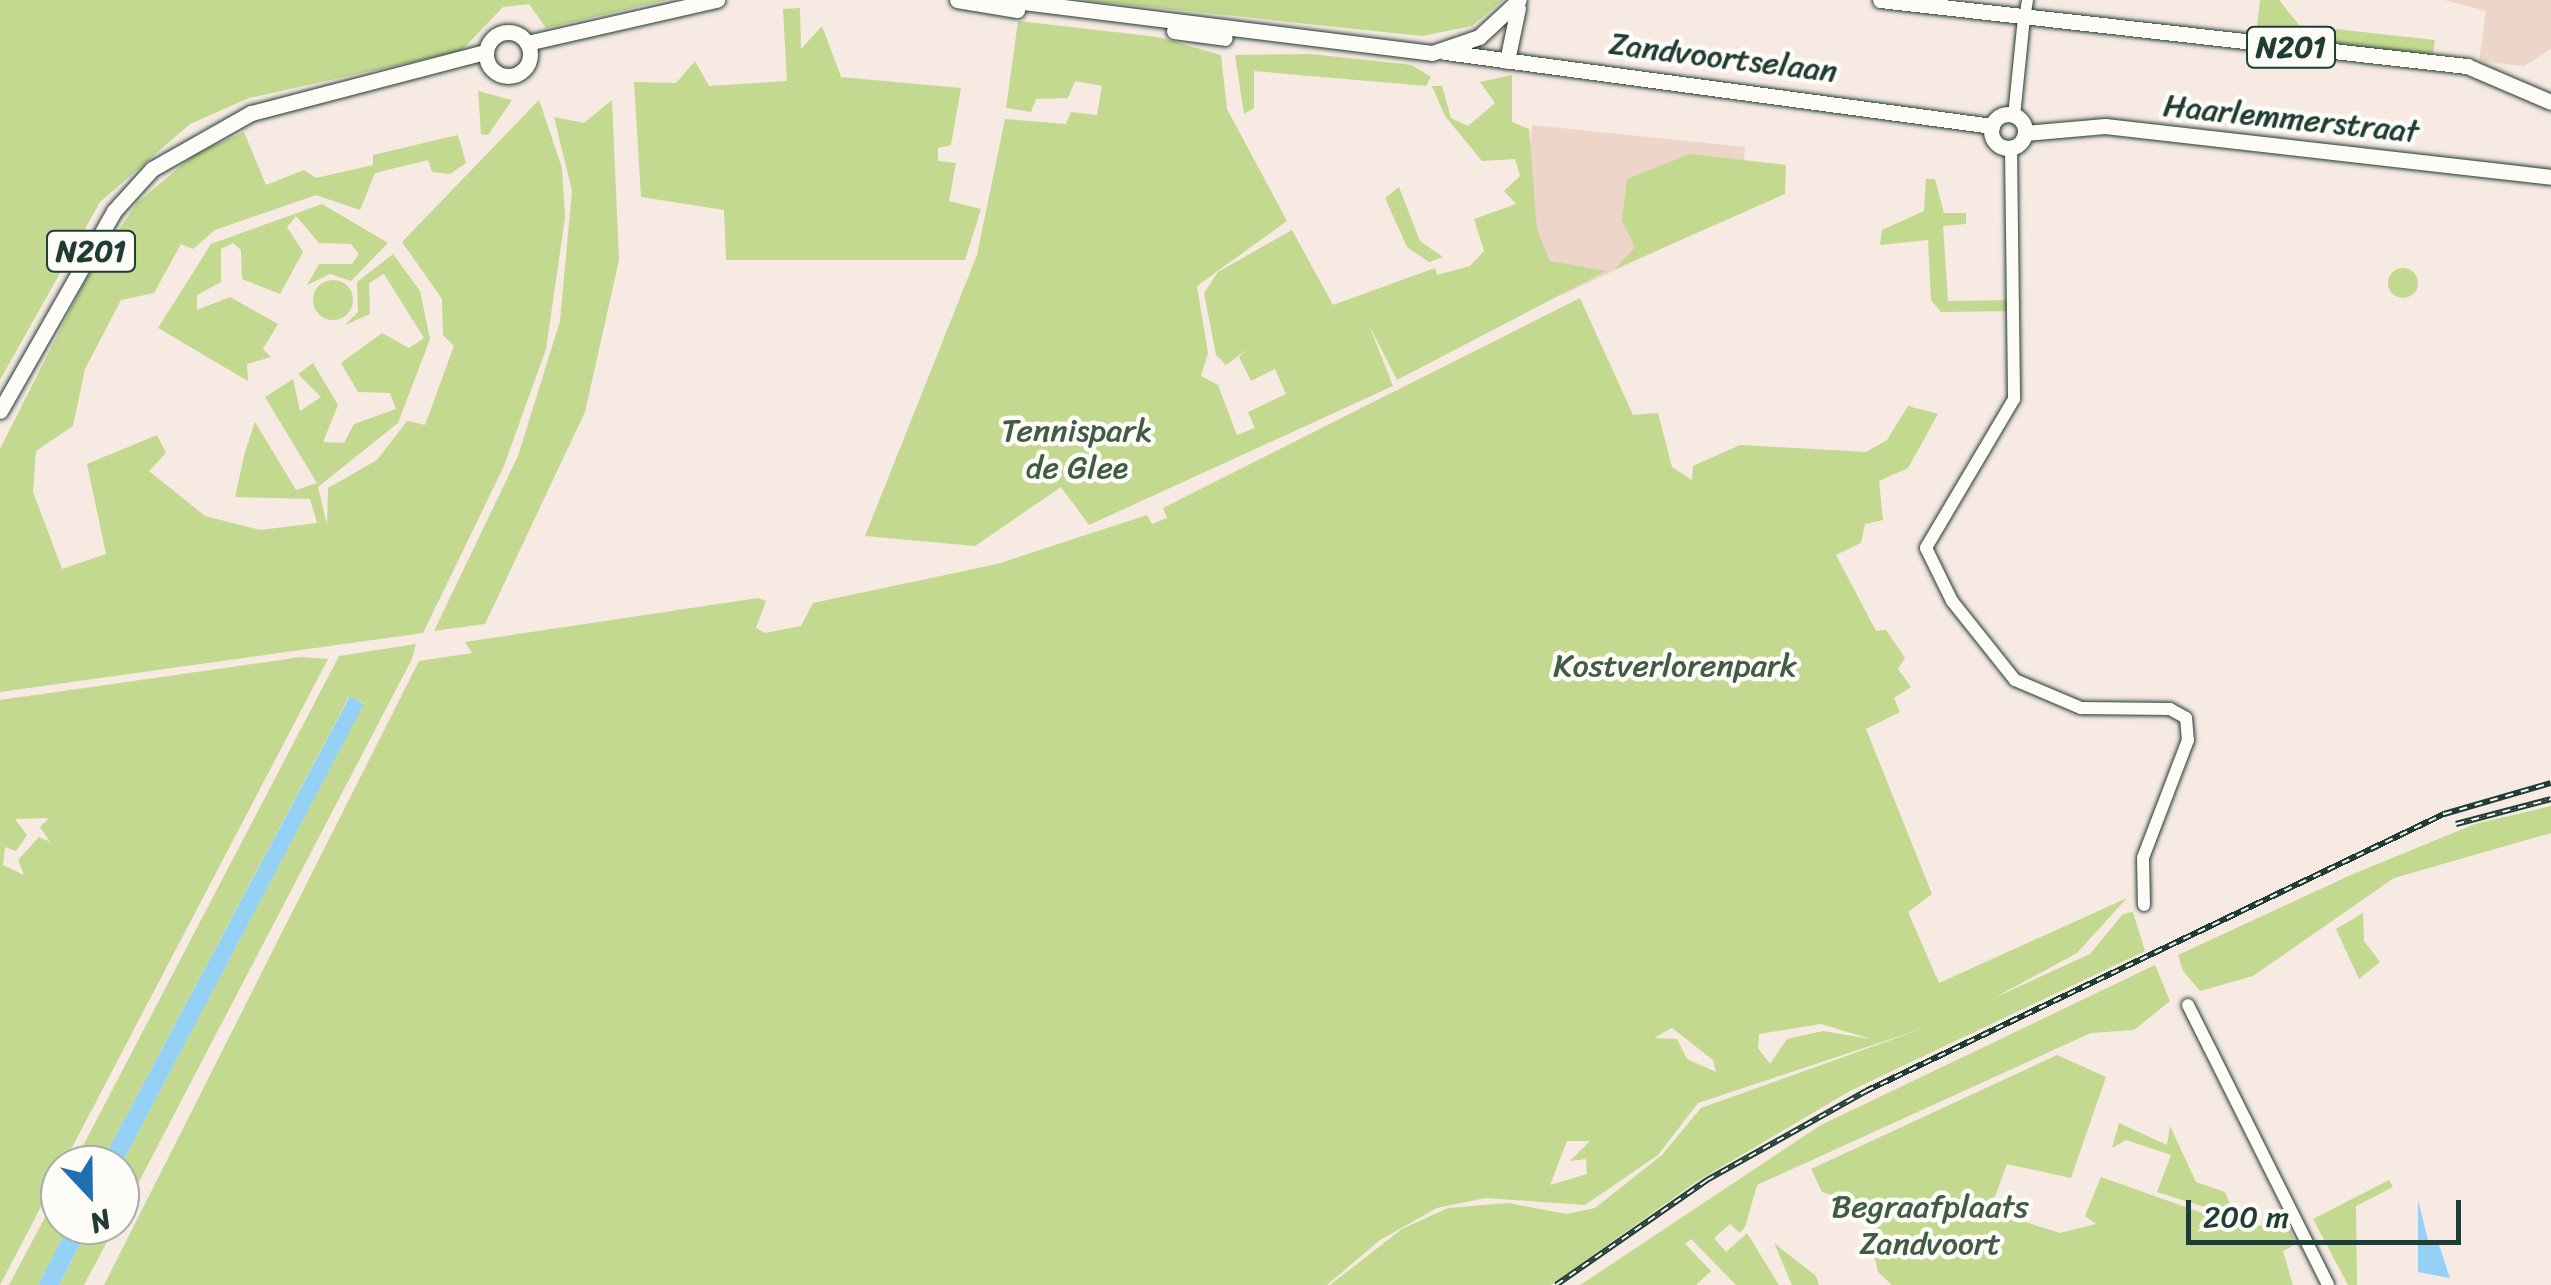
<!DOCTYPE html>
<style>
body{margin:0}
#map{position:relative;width:2551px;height:1285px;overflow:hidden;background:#f6eae2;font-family:Sriracha,sans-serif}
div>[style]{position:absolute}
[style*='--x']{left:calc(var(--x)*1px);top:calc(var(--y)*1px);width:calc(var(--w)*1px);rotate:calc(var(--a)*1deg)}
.built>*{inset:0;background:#edd5c9}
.green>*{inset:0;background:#c3d98f}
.round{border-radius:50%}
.water>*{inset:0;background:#94d1f5}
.roads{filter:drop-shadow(0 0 2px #1f3d34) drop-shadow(0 0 2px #1f3d34)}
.tertiary>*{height:11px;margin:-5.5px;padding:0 5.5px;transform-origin:5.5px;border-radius:5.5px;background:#fdfcf7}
.secondary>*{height:12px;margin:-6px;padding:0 6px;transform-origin:6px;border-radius:6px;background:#fdfcf7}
.primary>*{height:15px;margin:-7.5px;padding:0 7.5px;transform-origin:7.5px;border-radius:7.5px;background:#fdfcf7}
.primary>.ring{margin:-7.5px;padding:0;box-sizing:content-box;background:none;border:15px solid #fdfcf7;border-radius:50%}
.rail>*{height:6px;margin-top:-3px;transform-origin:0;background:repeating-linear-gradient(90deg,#fdfcf7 0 8px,#1f3d34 0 16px);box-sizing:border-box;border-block:2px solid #1f3d34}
span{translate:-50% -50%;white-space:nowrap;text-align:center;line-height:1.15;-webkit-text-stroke:9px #fdfcf7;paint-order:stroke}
.shield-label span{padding:2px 8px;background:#fdfcf7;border:2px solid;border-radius:8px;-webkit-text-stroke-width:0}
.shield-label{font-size:30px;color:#1f3d34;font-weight:700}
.street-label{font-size:32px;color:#1f3d34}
.park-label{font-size:32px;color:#405c46}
.north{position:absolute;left:40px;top:1145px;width:100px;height:100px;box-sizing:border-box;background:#fdfcf7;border:2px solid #a4b0a9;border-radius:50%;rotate:158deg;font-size:28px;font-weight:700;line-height:40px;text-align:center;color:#1f3d34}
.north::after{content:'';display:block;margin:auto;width:35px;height:45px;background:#1f6fb2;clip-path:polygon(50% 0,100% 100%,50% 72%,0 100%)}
.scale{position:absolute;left:2186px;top:1200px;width:275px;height:45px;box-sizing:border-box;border:5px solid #1f3d34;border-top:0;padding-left:12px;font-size:30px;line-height:35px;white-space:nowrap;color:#1f3d34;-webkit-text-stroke:8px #fdfcf7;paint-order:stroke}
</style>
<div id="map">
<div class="built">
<div style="clip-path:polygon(2444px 0,2551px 0,2551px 49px,2524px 66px,2479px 61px,2486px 11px)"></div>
<div style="clip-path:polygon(1532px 125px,1745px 147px,1740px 212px,1562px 295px,1524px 204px)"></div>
</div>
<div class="green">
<div style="clip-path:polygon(0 0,667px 0,546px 28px,529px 4px,503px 7px,461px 51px,249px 98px,190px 124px,100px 202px,0 380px)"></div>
<div style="clip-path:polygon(1082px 0,1503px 0,1472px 26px,1422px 36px)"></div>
<div style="clip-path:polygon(2260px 0,2279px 0,2299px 25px,2435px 40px,2433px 55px,2256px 37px)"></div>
<div style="clip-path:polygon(800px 8px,801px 49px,822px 26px,841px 77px,961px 88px,951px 145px,938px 148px,938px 161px,956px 163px,949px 201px,981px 209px,965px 260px,726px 260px,724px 210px,641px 197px,634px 82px,676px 83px,695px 61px,709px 86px,787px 81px,783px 9px)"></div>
<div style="clip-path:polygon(1018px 21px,1158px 37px,1221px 55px,1227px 109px,1287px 221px,1197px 286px,1208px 353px,1201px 376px,1218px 385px,1237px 435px,1255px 428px,1248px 412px,1286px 394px,1275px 369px,1251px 381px,1239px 357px,1248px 349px,1226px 365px,1216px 355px,1204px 293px,1218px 272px,1292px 230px,1333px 305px,1435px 268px,1437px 275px,1470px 266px,1484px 251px,1474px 219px,1516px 204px,1504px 191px,1520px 176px,1515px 159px,1482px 161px,1445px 116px,1432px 86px,1442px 86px,1451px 118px,1468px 126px,1495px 103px,1480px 82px,1512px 75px,1512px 122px,1529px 129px,1537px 230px,1550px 261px,1606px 271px,1397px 380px,1369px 325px,1393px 386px,1089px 525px,1061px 487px,975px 546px,865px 536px,977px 255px,1005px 119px,1066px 124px,1071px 112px,1097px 115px,1102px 86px,1075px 81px,1068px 98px,1036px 99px,1031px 112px,1006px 108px)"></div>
<div style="clip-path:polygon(1311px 54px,1412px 65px,1431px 77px,1426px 86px,1254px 71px,1254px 108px,1244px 114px,1235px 55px)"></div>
<div style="clip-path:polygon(478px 91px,512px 100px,488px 135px,481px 134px)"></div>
<div style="clip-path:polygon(539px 100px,562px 168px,565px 218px,546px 349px,504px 466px,423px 633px,0 692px,0 449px,86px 279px,137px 203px,195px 154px,244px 132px,266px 185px,304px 170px,316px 178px,373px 165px,373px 155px,458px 135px,466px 163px,450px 174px,432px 172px,428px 160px,375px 173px,360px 210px,316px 195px,215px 230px,193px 249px,181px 244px,154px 293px,121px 300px,85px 369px,73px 426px,36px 451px,33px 492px,62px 569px,106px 554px,87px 464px,157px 435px,166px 453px,149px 471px,205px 516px,260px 530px,317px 523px,310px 499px,235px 497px,245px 452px,255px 422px,296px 490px,317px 483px,265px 397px,293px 379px,300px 411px,321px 397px,298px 374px,313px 363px,338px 405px,323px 442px,344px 443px,354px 424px,396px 409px,390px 393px,358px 392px,341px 363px,382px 333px,409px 348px,424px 338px,384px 274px,369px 283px,370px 314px,345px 325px,358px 312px,357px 282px,393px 254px,420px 291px,430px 339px,398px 423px,318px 487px,327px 525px,328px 488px,377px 460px,407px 421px,425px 425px,454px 346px,443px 335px,442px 299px,402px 242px)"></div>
<div style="clip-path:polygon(612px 100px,619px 260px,585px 412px,485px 624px,434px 631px,518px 456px,560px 321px,572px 191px,554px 117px,584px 123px)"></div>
<div style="clip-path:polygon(1690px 154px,1786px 165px,1785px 194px,1615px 269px,1635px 247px,1622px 221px,1627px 179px)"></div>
<div style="clip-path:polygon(1926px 179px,1935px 179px,1944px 213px,1966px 213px,1966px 224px,1943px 226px,1948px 301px,2012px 300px,2013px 311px,1941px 312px,1931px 300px,1928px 240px,1880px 245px,1882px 230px,1924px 211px)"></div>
<div style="clip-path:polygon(1399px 187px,1420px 241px,1443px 257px,1429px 262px,1407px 247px,1385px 198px)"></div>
<div style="clip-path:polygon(322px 204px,388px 243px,351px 281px,330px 274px,307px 285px,319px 264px,352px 264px,359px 254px,351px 244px,319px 243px,296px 216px,287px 227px,303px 252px,280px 294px,242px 279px,241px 250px,233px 243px,221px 249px,221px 282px,197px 295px,197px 310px,230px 297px,278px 324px,263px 349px,271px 357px,247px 364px,248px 381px,158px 328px,211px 244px)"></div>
<div class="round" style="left:2388px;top:268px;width:30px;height:30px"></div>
<div class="round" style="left:313px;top:280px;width:40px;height:40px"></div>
<div style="clip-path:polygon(evenodd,1580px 298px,1633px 415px,1658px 413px,1672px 467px,1692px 480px,1693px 466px,1740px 445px,1866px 452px,1887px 440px,1908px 406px,1938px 414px,1908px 468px,1879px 481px,1883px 520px,1865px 524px,1861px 543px,1836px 555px,1876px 631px,1886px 630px,1905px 658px,1898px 669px,1911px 687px,1894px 698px,1900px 712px,1866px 729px,1932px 894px,1908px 912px,1939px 983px,2127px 898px,2077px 953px,1994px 998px,2090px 954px,2123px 914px,2133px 912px,2145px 951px,1850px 1091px,1696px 1182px,1551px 1285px,1330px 1285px,1402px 1229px,1448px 1208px,1508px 1203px,1566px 1214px,1595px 1208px,1662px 1155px,1701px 1108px,1927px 1027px,1698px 1103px,1658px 1155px,1585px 1205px,1485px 1198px,1437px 1208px,1380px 1240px,1327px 1285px,104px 1285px,419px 661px,472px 653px,465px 642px,758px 598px,766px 601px,756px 628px,765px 633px,801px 626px,813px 603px,997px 564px,1147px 515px,1152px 524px,1167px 518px,1163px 508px,1580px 298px,1821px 1024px,1871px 1039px,1823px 1031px,1787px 1039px,1770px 1064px,1758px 1048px,1759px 1034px,1821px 1024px,1580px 298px,1672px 1028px,1713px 1060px,1716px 1072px,1687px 1059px,1677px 1039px,1654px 1038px,1672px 1028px,1580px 298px,1567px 1141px,1590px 1141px,1570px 1161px,1586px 1159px,1587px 1174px,1550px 1185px,1567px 1141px)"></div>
<div style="clip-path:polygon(416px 644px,412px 659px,120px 1218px,120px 1167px,364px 703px,349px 697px,100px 1165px,73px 1165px,339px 656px)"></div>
<div style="clip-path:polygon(evenodd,301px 657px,328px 659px,0 1285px,0 700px,301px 657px,49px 818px,40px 827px,50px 842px,39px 837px,18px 860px,24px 875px,3px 865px,5px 847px,16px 851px,27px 835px,15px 819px,49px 818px)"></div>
<div style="clip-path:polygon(2551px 806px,2551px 833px,2394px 878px,2253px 976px,2200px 991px,2183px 971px,2178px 955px,2353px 874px,2475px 824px)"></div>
<div style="clip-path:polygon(2363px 913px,2364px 941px,2380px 962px,2359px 979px,2336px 929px)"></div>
<div style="clip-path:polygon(2155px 965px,2170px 1001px,2134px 1030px,2091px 1033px,1757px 1185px,1745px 1227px,1740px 1233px,1730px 1224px,1714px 1238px,1726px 1252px,1747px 1233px,1779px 1285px,1736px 1285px,1691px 1239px,1685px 1244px,1711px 1271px,1696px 1285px,1580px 1285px,1821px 1125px)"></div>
<div style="clip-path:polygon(2057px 1055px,2106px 1077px,2071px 1178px,2007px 1164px,1990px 1211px,2060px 1233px,2096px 1224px,2085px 1216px,2101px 1177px,2219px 1219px,2290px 1230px,2296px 1244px,2283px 1251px,2293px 1285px,1892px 1285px,1878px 1272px,1868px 1228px,1875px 1209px,1822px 1192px,1811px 1169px)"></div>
<div style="clip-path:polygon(2119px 1123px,2167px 1145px,2170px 1126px,2196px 1182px,2225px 1192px,2236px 1217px,2157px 1192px,2171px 1155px,2126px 1140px,2112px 1148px)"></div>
<div style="clip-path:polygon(2389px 1180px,2393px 1187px,2356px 1206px,2357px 1285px,2348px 1285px,2313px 1219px)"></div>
<div style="clip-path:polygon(60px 1189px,66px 1232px,38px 1285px,9px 1285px)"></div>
<div style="clip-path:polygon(90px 1225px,116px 1225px,84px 1285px,59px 1285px)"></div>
<div style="clip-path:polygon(1774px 1243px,1816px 1276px,1819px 1285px,1792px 1285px)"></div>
</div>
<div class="water">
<div style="clip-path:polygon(350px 696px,364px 704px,120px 1167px,100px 1165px)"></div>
<div style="clip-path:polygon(2418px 1200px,2429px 1244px,2439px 1245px,2450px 1278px,2418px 1272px)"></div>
<div style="clip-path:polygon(69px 1225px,90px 1225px,59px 1285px,38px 1285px)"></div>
</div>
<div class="roads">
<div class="tertiary">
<div style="--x:2024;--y:17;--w:17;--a:-80"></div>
</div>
<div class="secondary">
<div style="--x:2014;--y:116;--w:100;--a:-84.2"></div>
<div style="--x:2011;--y:148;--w:251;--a:89.3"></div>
<div style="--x:2014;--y:399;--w:173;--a:120.6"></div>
<div style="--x:1926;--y:548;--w:59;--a:63.9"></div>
<div style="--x:1952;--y:601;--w:101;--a:51.4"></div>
<div style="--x:2015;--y:680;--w:72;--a:23"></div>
<div style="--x:2081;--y:708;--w:89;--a:0.6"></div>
<div style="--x:2170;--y:709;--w:18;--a:29"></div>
<div style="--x:2186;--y:718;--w:22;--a:85"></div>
<div style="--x:2188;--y:740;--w:126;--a:110.9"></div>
<div style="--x:2143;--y:858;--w:47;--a:88.8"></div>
<div style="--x:2188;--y:1005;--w:313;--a:63.4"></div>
</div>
<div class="primary">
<div style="--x:957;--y:0;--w:61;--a:9.5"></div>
<div style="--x:1007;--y:0;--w:428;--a:7.1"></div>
<div style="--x:1432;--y:53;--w:50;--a:-18.8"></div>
<div style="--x:1479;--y:37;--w:54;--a:-42.8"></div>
<div style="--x:1880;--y:0;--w:591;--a:6.42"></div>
<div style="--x:2467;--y:66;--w:91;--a:23.2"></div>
<div style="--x:1174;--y:31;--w:51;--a:7.8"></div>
<div class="ring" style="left:486px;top:32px;width:29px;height:29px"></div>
<div style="--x:527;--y:43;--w:195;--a:-12.8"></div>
<div style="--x:1445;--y:52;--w:552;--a:7.7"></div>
<div style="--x:1507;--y:61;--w:54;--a:-78.3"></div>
<div class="ring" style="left:1991px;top:114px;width:19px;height:19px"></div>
<div style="--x:2025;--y:133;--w:80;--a:-5"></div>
<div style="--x:2105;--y:126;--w:449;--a:6.5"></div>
<div style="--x:0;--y:411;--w:230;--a:-60.3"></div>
<div style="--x:114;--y:211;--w:57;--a:-47.9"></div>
<div style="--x:152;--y:169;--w:114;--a:-29.5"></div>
<div style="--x:251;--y:113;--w:243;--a:-14.6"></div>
</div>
</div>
<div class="rail">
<div style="--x:2456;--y:824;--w:98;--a:-14.7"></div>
<div style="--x:1556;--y:1285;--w:184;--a:-34.8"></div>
<div style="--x:1707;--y:1180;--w:182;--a:-29.2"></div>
<div style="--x:1866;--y:1091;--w:641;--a:-25.61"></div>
<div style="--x:2444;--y:814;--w:111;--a:-16.2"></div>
</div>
<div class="shield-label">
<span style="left:2291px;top:47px">N201</span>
<span style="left:91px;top:251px">N201</span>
</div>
<div class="street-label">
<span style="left:1723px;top:58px;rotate:7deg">Zandvoortselaan</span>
<span style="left:2291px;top:119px;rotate:6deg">Haarlemmerstraat</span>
</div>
<div class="park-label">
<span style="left:1077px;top:450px">Tennispark<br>de Glee</span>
<span style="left:1675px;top:666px">Kostverlorenpark</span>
<span style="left:1930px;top:1226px">Begraafplaats<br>Zandvoort</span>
</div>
<div class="north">N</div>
<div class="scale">200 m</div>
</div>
